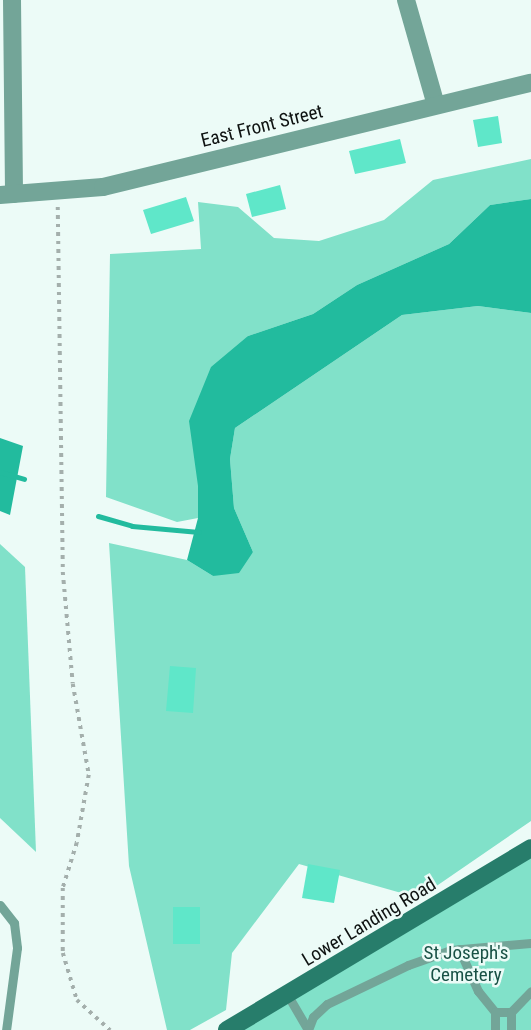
<!DOCTYPE html>
<style>
body{margin:0}
#map{position:relative;width:531px;height:1030px;overflow:hidden;background:#ecfbf7;font-family:"Roboto Condensed",sans-serif}
div>[style]{position:absolute}
[style*='--x']{left:calc(var(--x)*1px);top:calc(var(--y)*1px);width:calc(var(--w)*1px);rotate:calc(var(--a)*1deg)}
.green>*{inset:0;background:#81e1c9}
.water>*{inset:0;background:#22bb9e}
.stream>*{height:5px;margin:-2.5px;padding:0 2.5px;transform-origin:2.5px;border-radius:2.5px;background:#22bb9e}
.building>*{inset:0;background:#5fe7c9}
.path>*{height:3.5px;margin-top:-1.75px;transform-origin:0;background:repeating-linear-gradient(90deg,#a4afac 0 3.5px,transparent 0 8.5px)}
.service>*{height:9px;margin:-4.5px;padding:0 4.5px;transform-origin:4.5px;border-radius:4.5px;background:#73a598}
.minor>*{height:18px;margin:-9px;padding:0 9px;transform-origin:9px;border-radius:9px;background:#73a598}
.secondary>*{height:18px;margin:-9px;padding:0 9px;transform-origin:9px;border-radius:9px;background:#277d6b}
span{translate:-50% -50%;white-space:nowrap;text-align:center;line-height:1.15;-webkit-text-stroke:5px #ecfbf7;paint-order:stroke}
.street-label{font-size:19px;color:#0e1211}
.park-label{font-size:19px;color:#185145}
</style>
<div id="map">
<div class="green">
<div style="clip-path:polygon(531px 159px,531px 199px,490px 205px,449px 244px,357px 285px,313px 314px,248px 336px,198px 486px,198px 518px,177px 522px,106px 497px,110px 254px,201px 249px,198px 202px,238px 207px,274px 238px,319px 241px,384px 220px,433px 180px)"></div>
<div style="clip-path:polygon(478px 306px,531px 313px,531px 821px,419px 898px,299px 864px,232px 953px,226px 1010px,190px 1030px,167px 1030px,129px 866px,109px 543px,187px 560px,213px 576px,253px 552px,234px 508px,230px 459px,235px 428px,402px 315px)"></div>
<div style="clip-path:polygon(0 544px,25px 567px,36px 852px,0 818px)"></div>
<div style="clip-path:polygon(531px 848px,531px 1030px,227px 1030px)"></div>
</div>
<div class="water">
<div style="clip-path:polygon(531px 199px,531px 313px,478px 306px,402px 315px,235px 428px,230px 459px,234px 508px,253px 552px,239px 573px,213px 576px,187px 560px,198px 518px,198px 486px,189px 421px,211px 367px,248px 336px,313px 314px,357px 285px,449px 244px,490px 205px)"></div>
<div style="clip-path:polygon(0 438px,23px 446px,10px 515px,0 511px)"></div>
</div>
<div class="stream">
<div style="--x:0;--y:472;--w:25;--a:16"></div>
<div style="--x:98;--y:516;--w:35;--a:16"></div>
<div style="--x:132;--y:526;--w:67;--a:5.1"></div>
</div>
<div class="building">
<div style="clip-path:polygon(498px 116px,502px 143px,478px 147px,473px 120px)"></div>
<div style="clip-path:polygon(400px 139px,406px 163px,355px 174px,349px 151px)"></div>
<div style="clip-path:polygon(280px 185px,286px 209px,252px 217px,246px 194px)"></div>
<div style="clip-path:polygon(186px 197px,194px 221px,151px 234px,143px 210px)"></div>
<div style="clip-path:polygon(170px 666px,196px 668px,193px 713px,166px 711px)"></div>
<div style="clip-path:polygon(308px 864px,340px 870px,334px 903px,302px 898px)"></div>
<div style="clip-path:polygon(173px 907px,200px 907px,200px 944px,173px 944px)"></div>
</div>
<div class="path">
<div style="--x:58;--y:207;--w:365;--a:89.2"></div>
<div style="--x:63;--y:572;--w:112;--a:84.9"></div>
<div style="--x:73;--y:684;--w:92;--a:80"></div>
<div style="--x:89;--y:775;--w:69;--a:100"></div>
<div style="--x:77;--y:843;--w:47;--a:107.3"></div>
<div style="--x:63;--y:888;--w:65;--a:90"></div>
<div style="--x:63;--y:953;--w:49;--a:73.4"></div>
<div style="--x:77;--y:1000;--w:45;--a:42.3"></div>
</div>
<div class="service">
<div style="--x:0;--y:905;--w:23;--a:52"></div>
<div style="--x:14;--y:923;--w:25;--a:83"></div>
<div style="--x:17;--y:948;--w:83;--a:97.6"></div>
<div style="--x:459;--y:949;--w:46;--a:65.7"></div>
<div style="--x:478;--y:991;--w:27;--a:51"></div>
<div style="--x:495;--y:1012;--w:16;--a:0"></div>
<div style="--x:511;--y:1012;--w:29;--a:-46"></div>
<div style="--x:287;--y:994;--w:42;--a:59.7"></div>
<div style="--x:308;--y:1030;--w:14;--a:-69"></div>
<div style="--x:313;--y:1017;--w:19;--a:-43"></div>
<div style="--x:327;--y:1004;--w:90;--a:-25.7"></div>
<div style="--x:408;--y:965;--w:46;--a:-19.2"></div>
<div style="--x:451;--y:950;--w:80;--a:-5"></div>
<div style="--x:495;--y:1030;--w:18;--a:-90"></div>
<div style="--x:511;--y:1030;--w:18;--a:-90"></div>
</div>
<div class="minor">
<div style="--x:12;--y:0;--w:194;--a:89.4"></div>
<div style="--x:406;--y:0;--w:109;--a:74.1"></div>
<div style="--x:0;--y:195;--w:103;--a:-4.4"></div>
<div style="--x:103;--y:187;--w:440;--a:-13.7"></div>
</div>
<div class="secondary">
<div style="--x:227;--y:1030;--w:354;--a:-30.9"></div>
</div>
<div class="street-label">
<span style="left:262px;top:126px;rotate:-14deg">East Front Street</span>
<span style="left:369px;top:922px;rotate:-31deg">Lower Landing Road</span>
</div>
<div class="park-label">
<span style="left:466px;top:964px">St Joseph's<br>Cemetery</span>
</div>
</div>
